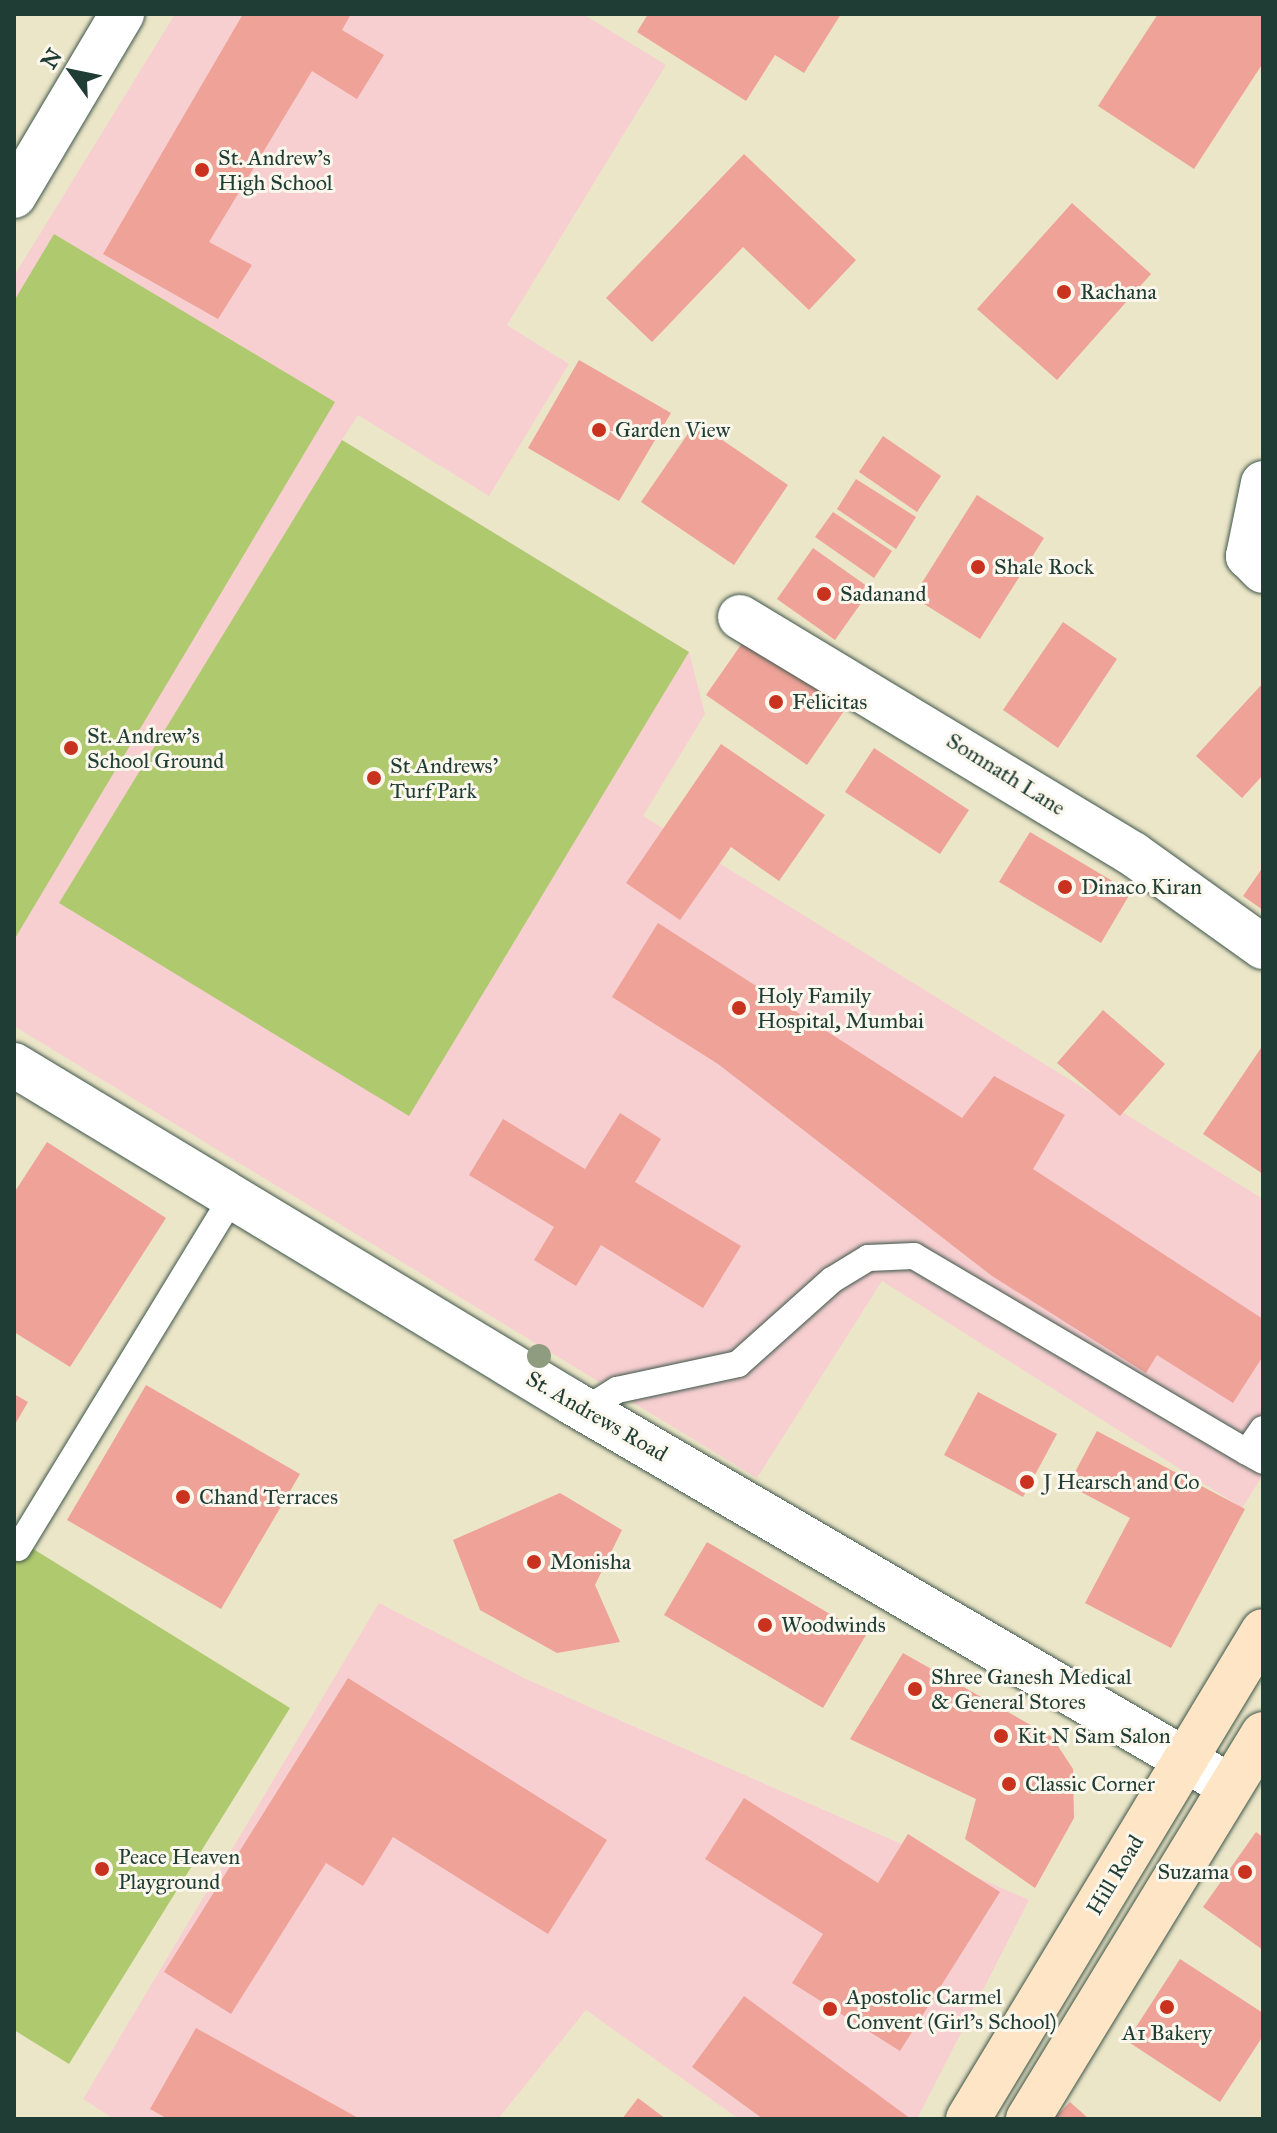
<!DOCTYPE html>
<style>
body{margin:0}
#map{position:relative;width:1277px;height:2133px;overflow:hidden;background:#ece6c8;font-family:"IM FELL Great Primer",serif}
div>[style]{position:absolute}
[style*='--x']{left:calc(var(--x)*1px);top:calc(var(--y)*1px);width:calc(var(--w)*1px);rotate:calc(var(--a)*1deg)}
.built>*{inset:0;background:#f7cfd1}
.green>*{inset:0;background:#afc96f}
.building>*{inset:0;background:#eea298}
.roads{filter:drop-shadow(0 0 2px #3e564a) drop-shadow(0 0 2px #3e564a)}
.service>*{height:26px;margin:-13px;padding:0 13px;transform-origin:13px;border-radius:13px;background:#fff}
.minor>*{height:44px;margin:-22px;padding:0 22px;transform-origin:22px;border-radius:22px;background:#fff}
.secondary>*{height:44px;margin:-22px;padding:0 22px;transform-origin:22px;border-radius:22px;background:#fee5c5}
.trees>*{width:24px;height:24px;margin:-12px;border-radius:50%;background:#8f9c7f}
.dots>*{width:22px;height:22px;translate:-50% -50%;box-sizing:border-box;border:4px solid #fbf7ec;border-radius:50%}
span{translate:-50% -50%;white-space:nowrap;text-align:center;line-height:1.15;-webkit-text-stroke:6px #fbf7ec;paint-order:stroke}
.poi-label{font-size:22px;color:#1f3d34}
.left{translate:0 -50%;text-align:left}
.right{translate:-100% -50%;text-align:right}
.street-label{font-size:22px;color:#1f3d34}
.frame{position:absolute;inset:0;border:16px solid #1f3d34;pointer-events:none}
.north{position:absolute;left:32px;top:32px;width:80px;height:80px;-webkit-text-stroke:6px #fbf7ec;paint-order:stroke;rotate:303deg;font-size:22px;font-weight:700;line-height:32px;text-align:center;color:#1f3d34}
.north::after{content:'';display:block;margin:auto;width:28px;height:36px;background:#1f3d34;clip-path:polygon(50% 0,100% 100%,50% 72%,0 100%)}
</style>
<div id="map">
<div class="built">
<div style="clip-path:polygon(175px 14px,583px 14px,666px 65px,507px 325px,569px 364px,489px 496px,358px 415px,342px 440px,689px 652px,705px 714px,643px 816px,1263px 1199px,1263px 1475px,1242px 1508px,882px 1281px,757px 1478px,14px 1026px,14px 276px)"></div>
<div style="clip-path:polygon(379px 1603px,526px 1679px,1029px 1900px,917px 2119px,739px 2119px,586px 2010px,498px 2119px,114px 2119px,83px 2099px)"></div>
</div>
<div class="green">
<div style="clip-path:polygon(54px 234px,335px 402px,14px 940px,14px 301px)"></div>
<div style="clip-path:polygon(342px 440px,689px 652px,409px 1116px,59px 903px)"></div>
<div style="clip-path:polygon(14px 1537px,290px 1708px,69px 2064px,14px 2030px)"></div>
</div>
<div class="building">
<div style="clip-path:polygon(243px 14px,351px 14px,342px 30px,384px 55px,357px 99px,312px 71px,209px 242px,252px 265px,218px 319px,103px 254px)"></div>
<div style="clip-path:polygon(648px 14px,841px 14px,804px 73px,775px 55px,746px 101px,637px 32px)"></div>
<div style="clip-path:polygon(1158px 14px,1263px 14px,1263px 63px,1194px 169px,1098px 106px)"></div>
<div style="clip-path:polygon(744px 154px,856px 260px,809px 310px,743px 247px,652px 342px,606px 298px)"></div>
<div style="clip-path:polygon(1072px 203px,1151px 274px,1057px 380px,977px 309px)"></div>
<div style="clip-path:polygon(579px 360px,671px 413px,619px 501px,528px 448px)"></div>
<div style="clip-path:polygon(696px 422px,788px 485px,734px 565px,641px 502px)"></div>
<div style="clip-path:polygon(883px 436px,941px 476px,917px 512px,859px 472px)"></div>
<div style="clip-path:polygon(856px 479px,916px 517px,896px 549px,837px 509px)"></div>
<div style="clip-path:polygon(977px 495px,1044px 538px,980px 639px,913px 597px)"></div>
<div style="clip-path:polygon(833px 512px,892px 551px,874px 578px,815px 537px)"></div>
<div style="clip-path:polygon(813px 548px,871px 589px,835px 640px,777px 599px)"></div>
<div style="clip-path:polygon(1063px 622px,1117px 659px,1058px 748px,1003px 710px)"></div>
<div style="clip-path:polygon(745px 639px,846px 708px,807px 765px,706px 695px)"></div>
<div style="clip-path:polygon(1263px 683px,1263px 775px,1242px 798px,1196px 756px)"></div>
<div style="clip-path:polygon(721px 744px,825px 815px,779px 881px,731px 847px,680px 920px,626px 883px)"></div>
<div style="clip-path:polygon(874px 748px,969px 810px,940px 854px,845px 792px)"></div>
<div style="clip-path:polygon(1030px 832px,1131px 892px,1101px 943px,999px 882px)"></div>
<div style="clip-path:polygon(1263px 867px,1263px 910px,1243px 896px)"></div>
<div style="clip-path:polygon(658px 923px,962px 1118px,994px 1076px,1065px 1115px,1033px 1169px,1263px 1319px,1263px 1356px,1233px 1403px,1157px 1355px,1146px 1373px,992px 1276px,718px 1064px,612px 997px)"></div>
<div style="clip-path:polygon(1103px 1010px,1165px 1064px,1120px 1116px,1057px 1063px)"></div>
<div style="clip-path:polygon(1263px 1045px,1263px 1174px,1203px 1134px)"></div>
<div style="clip-path:polygon(620px 1113px,661px 1139px,635px 1182px,741px 1246px,703px 1308px,601px 1245px,576px 1286px,534px 1260px,554px 1227px,469px 1175px,503px 1119px,585px 1169px)"></div>
<div style="clip-path:polygon(47px 1142px,166px 1218px,70px 1367px,14px 1332px,14px 1193px)"></div>
<div style="clip-path:polygon(146px 1385px,300px 1474px,221px 1609px,67px 1520px)"></div>
<div style="clip-path:polygon(978px 1392px,1057px 1434px,1023px 1497px,944px 1455px)"></div>
<div style="clip-path:polygon(14px 1394px,28px 1402px,14px 1426px)"></div>
<div style="clip-path:polygon(1097px 1431px,1245px 1509px,1171px 1648px,1085px 1603px,1130px 1518px,1068px 1485px)"></div>
<div style="clip-path:polygon(560px 1493px,622px 1530px,595px 1585px,620px 1642px,557px 1653px,480px 1610px,453px 1540px)"></div>
<div style="clip-path:polygon(707px 1542px,866px 1635px,823px 1708px,664px 1615px)"></div>
<div style="clip-path:polygon(903px 1653px,1052px 1737px,1073px 1769px,1074px 1818px,1035px 1888px,965px 1839px,976px 1799px,850px 1739px)"></div>
<div style="clip-path:polygon(348px 1678px,607px 1840px,548px 1934px,393px 1837px,363px 1886px,326px 1863px,231px 2014px,164px 1972px)"></div>
<div style="clip-path:polygon(744px 1798px,878px 1883px,908px 1834px,1000px 1892px,900px 2051px,792px 1983px,823px 1934px,705px 1859px)"></div>
<div style="clip-path:polygon(1256px 1832px,1263px 1837px,1263px 1950px,1203px 1907px)"></div>
<div style="clip-path:polygon(1180px 1959px,1263px 2013px,1263px 2036px,1220px 2102px,1127px 2041px)"></div>
<div style="clip-path:polygon(744px 1996px,911px 2119px,763px 2119px,692px 2067px)"></div>
<div style="clip-path:polygon(196px 2028px,360px 2119px,168px 2119px,150px 2109px)"></div>
<div style="clip-path:polygon(638px 2098px,666px 2119px,622px 2119px)"></div>
<div style="clip-path:polygon(1070px 2102px,1089px 2119px,1054px 2119px)"></div>
</div>
<div class="roads">
<div class="service">
<div style="--x:585;--y:1410;--w:38;--a:-32"></div>
<div style="--x:617;--y:1390;--w:124;--a:-12.1"></div>
<div style="--x:738;--y:1364;--w:126;--a:-41.8"></div>
<div style="--x:832;--y:1280;--w:42;--a:-31.4"></div>
<div style="--x:868;--y:1258;--w:46;--a:-2.5"></div>
<div style="--x:914;--y:1256;--w:386;--a:30.5"></div>
<div style="--x:1263;--y:1429;--w:28;--a:125"></div>
<div style="--x:1247;--y:1452;--w:18;--a:29"></div>
<div style="--x:18;--y:1548;--w:410;--a:-58.6"></div>
</div>
<div class="minor">
<div style="--x:14;--y:196;--w:212;--a:-59.3"></div>
<div style="--x:1263;--y:483;--w:75;--a:101.6"></div>
<div style="--x:1248;--y:556;--w:21;--a:45"></div>
<div style="--x:740;--y:617;--w:459;--a:31.1"></div>
<div style="--x:1133;--y:854;--w:160;--a:35.6"></div>
<div style="--x:14;--y:1065;--w:653;--a:31.16"></div>
<div style="--x:573;--y:1403;--w:760;--a:30.24"></div>
</div>
<div class="secondary">
<div style="--x:968;--y:2119;--w:570;--a:-58.85"></div>
<div style="--x:1028;--y:2119;--w:451;--a:-58.6"></div>
</div>
</div>
<div class="trees">
<div style="left:539px;top:1356px"></div>
</div>
<div class="dots">
<div style="left:202px;top:170px;background:#c8321e"></div>
<div style="left:1064px;top:292px;background:#c8321e"></div>
<div style="left:599px;top:430px;background:#c8321e"></div>
<div style="left:978px;top:567px;background:#c8321e"></div>
<div style="left:824px;top:594px;background:#c8321e"></div>
<div style="left:776px;top:702px;background:#c8321e"></div>
<div style="left:71px;top:748px;background:#c8321e"></div>
<div style="left:374px;top:778px;background:#c8321e"></div>
<div style="left:1065px;top:887px;background:#c8321e"></div>
<div style="left:739px;top:1008px;background:#c8321e"></div>
<div style="left:1027px;top:1482px;background:#c8321e"></div>
<div style="left:183px;top:1497px;background:#c8321e"></div>
<div style="left:534px;top:1562px;background:#c8321e"></div>
<div style="left:765px;top:1625px;background:#c8321e"></div>
<div style="left:915px;top:1689px;background:#c8321e"></div>
<div style="left:1001px;top:1736px;background:#c8321e"></div>
<div style="left:1009px;top:1784px;background:#c8321e"></div>
<div style="left:102px;top:1869px;background:#c8321e"></div>
<div style="left:1245px;top:1872px;background:#c8321e"></div>
<div style="left:1167px;top:2007px;background:#c8321e"></div>
<div style="left:830px;top:2009px;background:#c8321e"></div>
</div>
<div class="poi-label">
<span class="left" style="left:218px;top:170px">St. Andrew's<br>High School</span>
<span class="left" style="left:1080px;top:292px">Rachana</span>
<span class="left" style="left:615px;top:430px">Garden View</span>
<span class="left" style="left:994px;top:567px">Shale Rock</span>
<span class="left" style="left:840px;top:594px">Sadanand</span>
<span class="left" style="left:792px;top:702px">Felicitas</span>
<span class="left" style="left:87px;top:748px">St. Andrew's<br>School Ground</span>
<span class="left" style="left:390px;top:778px">St Andrews'<br>Turf Park</span>
<span class="left" style="left:1081px;top:887px">Dinaco Kiran</span>
<span class="left" style="left:757px;top:1008px">Holy Family<br>Hospital, Mumbai</span>
<span class="left" style="left:1043px;top:1482px">J Hearsch and Co</span>
<span class="left" style="left:199px;top:1497px">Chand Terraces</span>
<span class="left" style="left:550px;top:1562px">Monisha</span>
<span class="left" style="left:781px;top:1625px">Woodwinds</span>
<span class="left" style="left:931px;top:1689px">Shree Ganesh Medical<br>&amp; General Stores</span>
<span class="left" style="left:1017px;top:1736px">Kit N Sam Salon</span>
<span class="left" style="left:1025px;top:1784px">Classic Corner</span>
<span class="left" style="left:118px;top:1869px">Peace Heaven<br>Playground</span>
<span class="right" style="left:1229px;top:1872px">Suzama</span>
<span class="left" style="left:846px;top:2009px">Apostolic Carmel<br>Convent (Girl's School)</span>
<span style="left:1167px;top:2033px">A1 Bakery</span>
</div>
<div class="street-label">
<span style="left:1006px;top:774px;rotate:32deg">Somnath Lane</span>
<span style="left:597px;top:1416px;rotate:30deg">St. Andrews Road</span>
<span style="left:1115px;top:1875px;rotate:-59deg">Hill Road</span>
</div>
<div class="frame"></div>
<div class="north">N</div>
</div>
